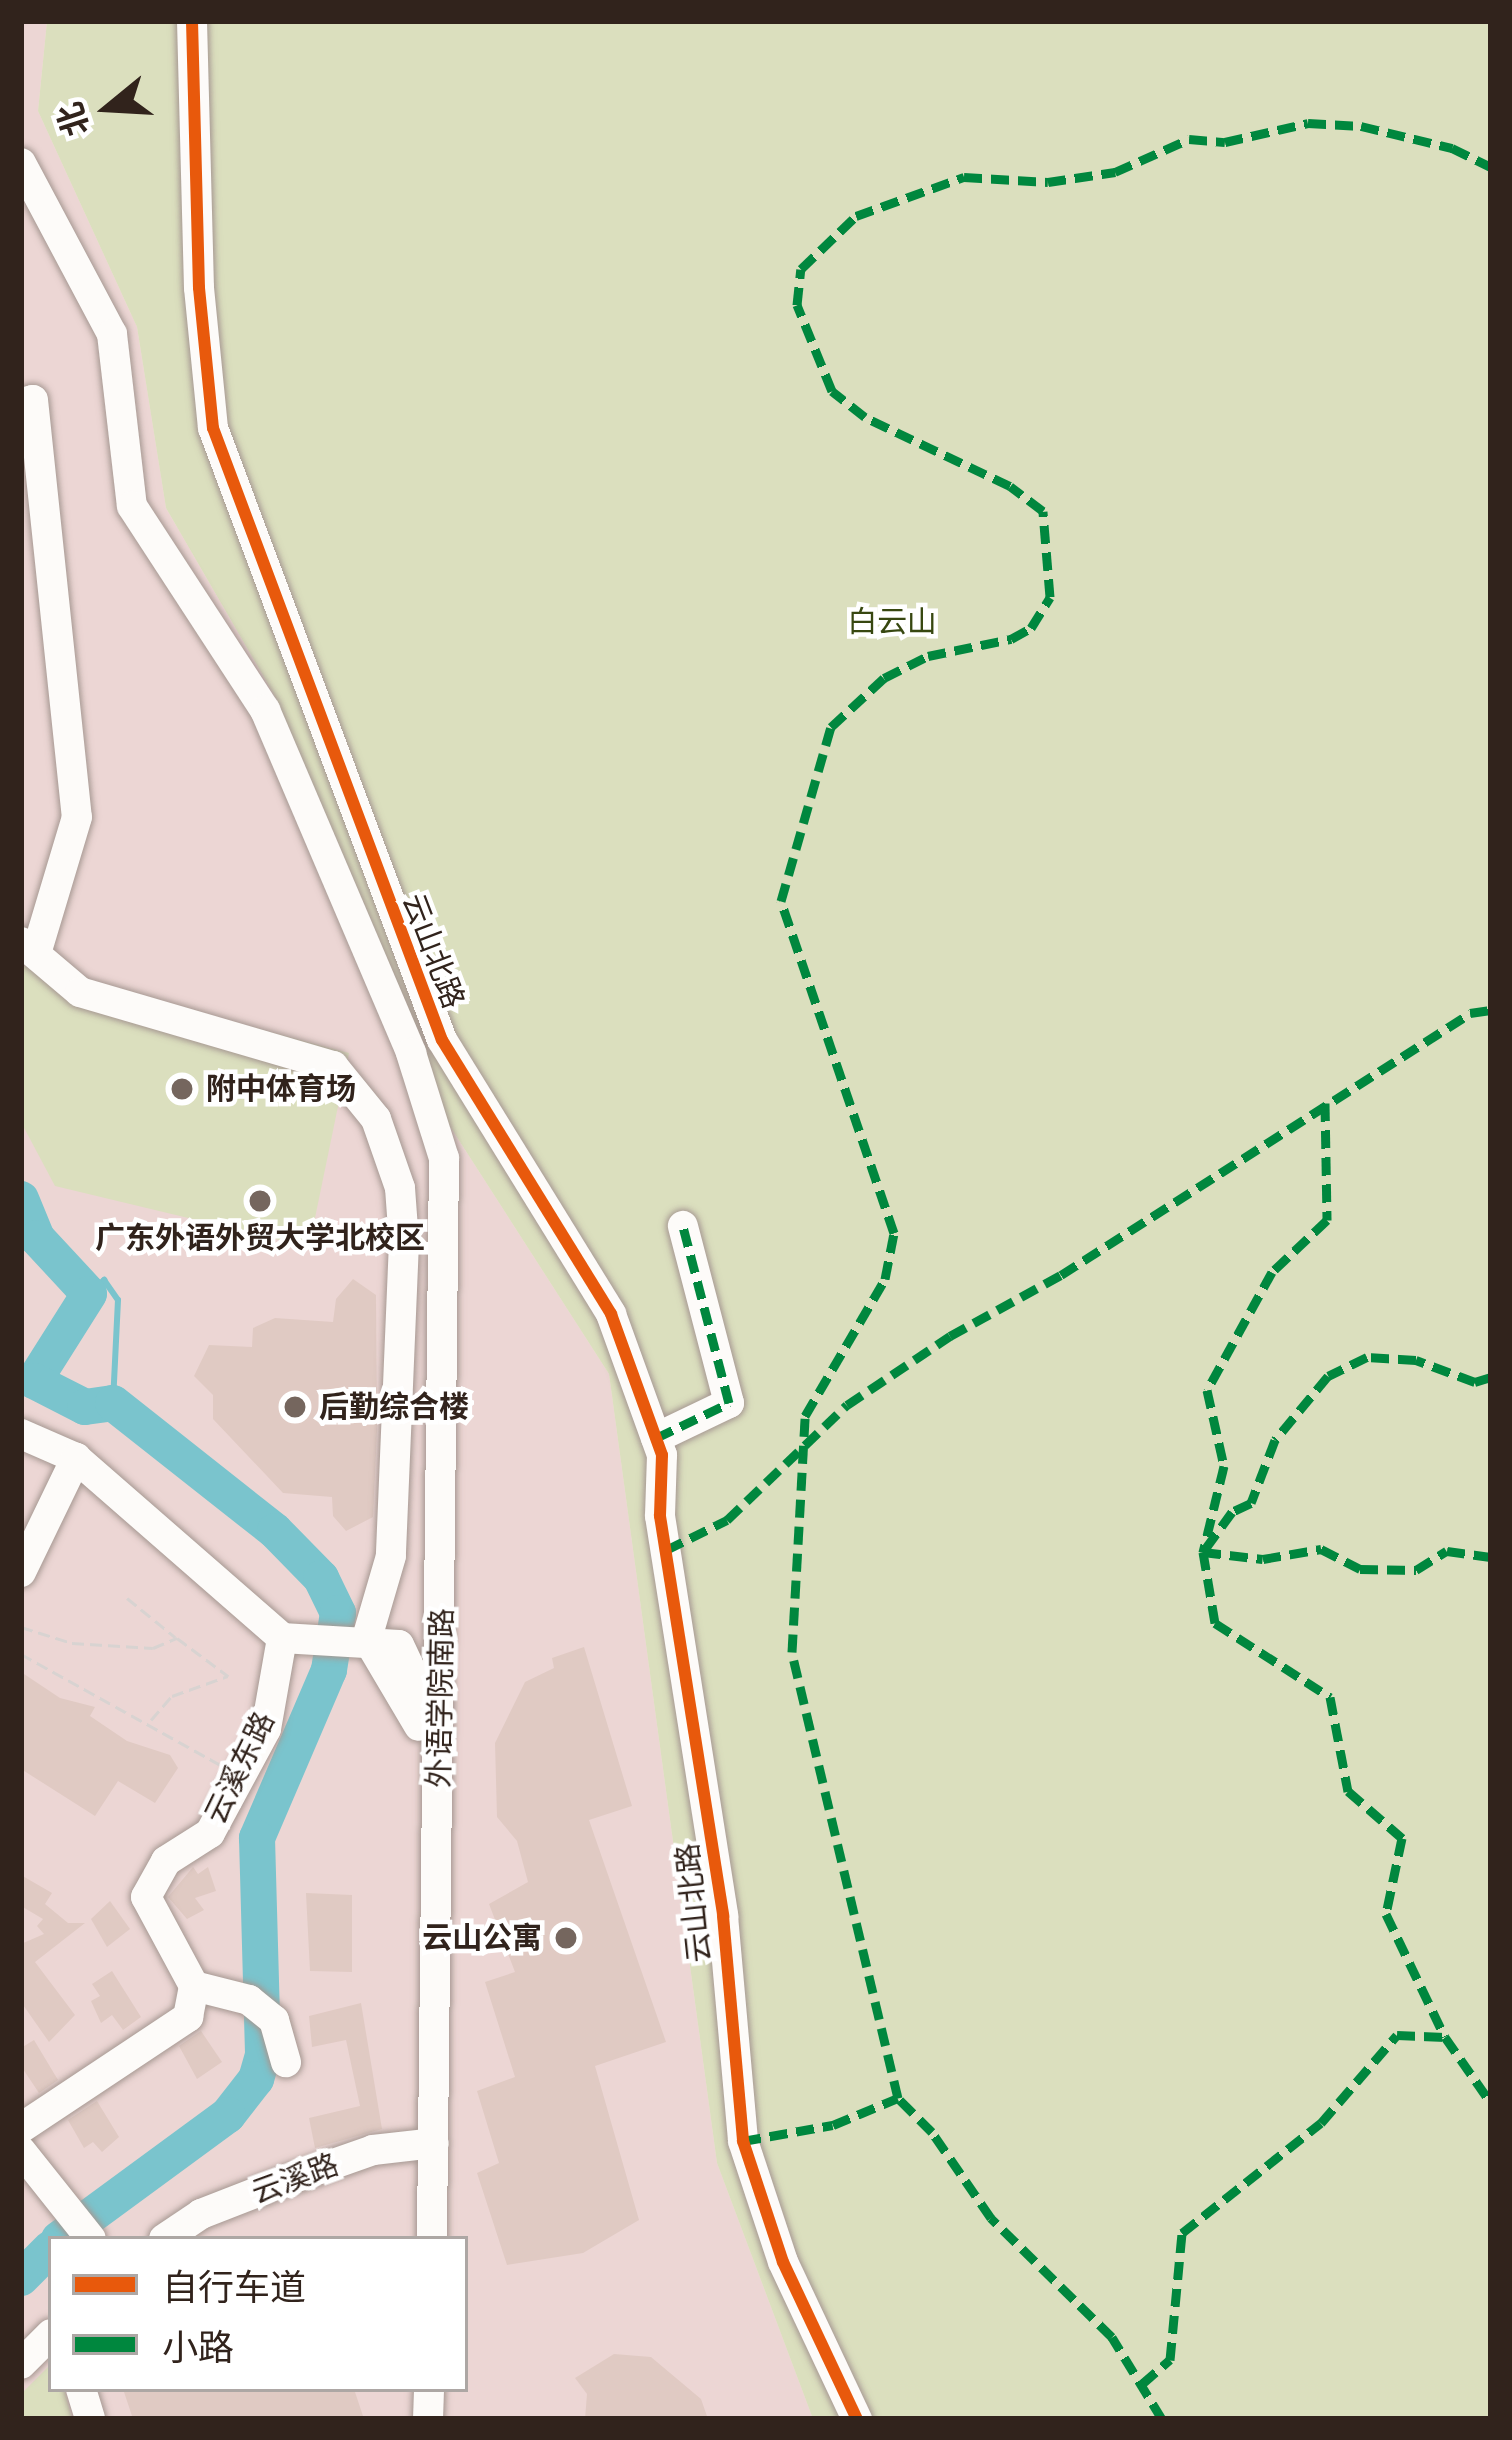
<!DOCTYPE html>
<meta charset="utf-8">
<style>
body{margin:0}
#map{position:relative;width:1512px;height:2440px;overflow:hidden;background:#f2e2da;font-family:"Work Sans","Noto Sans SC",sans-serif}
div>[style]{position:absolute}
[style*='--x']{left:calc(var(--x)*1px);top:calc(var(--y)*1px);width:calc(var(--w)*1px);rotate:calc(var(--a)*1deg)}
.education>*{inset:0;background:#ecd6d4}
.green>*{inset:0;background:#dbdfbe}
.stream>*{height:6px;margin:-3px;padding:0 3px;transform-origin:3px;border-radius:3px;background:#7ac4cd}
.river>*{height:36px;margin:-18px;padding:0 18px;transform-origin:18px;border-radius:18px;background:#7ac4cd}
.building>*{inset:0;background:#e0cac3}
.path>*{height:3px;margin-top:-1.5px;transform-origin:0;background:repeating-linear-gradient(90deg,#d8d3d1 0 12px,transparent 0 18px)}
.roads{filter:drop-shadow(0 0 3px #a69892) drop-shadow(0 0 3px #a69892)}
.minor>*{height:30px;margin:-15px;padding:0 15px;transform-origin:15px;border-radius:15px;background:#fdfbf9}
.quiet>*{height:9px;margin-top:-4.5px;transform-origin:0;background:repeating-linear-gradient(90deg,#00873e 0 18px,transparent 0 27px)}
.cycleway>*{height:12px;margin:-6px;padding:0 6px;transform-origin:6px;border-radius:6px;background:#e8590c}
.dots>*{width:33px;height:33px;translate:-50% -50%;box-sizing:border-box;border:6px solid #fff;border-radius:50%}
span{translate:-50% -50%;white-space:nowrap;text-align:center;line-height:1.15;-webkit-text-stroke:9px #fff;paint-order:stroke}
.park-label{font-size:30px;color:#374710}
.street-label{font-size:30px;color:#31231c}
.poi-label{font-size:30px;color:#31231c;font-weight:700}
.left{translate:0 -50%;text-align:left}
.right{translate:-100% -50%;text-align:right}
.frame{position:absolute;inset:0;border:24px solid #31231c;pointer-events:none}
.legend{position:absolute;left:48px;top:2236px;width:420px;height:156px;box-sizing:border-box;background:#fff;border:3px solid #ada7a4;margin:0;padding:15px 21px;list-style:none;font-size:36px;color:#31231c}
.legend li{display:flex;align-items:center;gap:24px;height:60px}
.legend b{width:60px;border:3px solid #ada7a4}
.north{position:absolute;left:48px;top:48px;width:120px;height:120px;-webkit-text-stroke:9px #fff;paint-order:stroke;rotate:252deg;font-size:33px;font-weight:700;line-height:48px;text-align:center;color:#31231c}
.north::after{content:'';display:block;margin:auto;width:42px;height:54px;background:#31231c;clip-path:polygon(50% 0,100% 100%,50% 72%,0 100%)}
</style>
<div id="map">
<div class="education">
<div style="clip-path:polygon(evenodd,21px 21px,47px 21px,38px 111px,137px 327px,166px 508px,276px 698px,444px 1117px,609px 1374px,717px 2163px,813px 2419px,21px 2419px,21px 21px,51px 2239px,465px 2239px,465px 2389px,51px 2389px,51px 2239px)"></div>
</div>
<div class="green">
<div style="clip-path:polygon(47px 21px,1491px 21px,1491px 2419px,813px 2419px,717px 2163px,609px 1374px,444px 1117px,276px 698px,166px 508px,137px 327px,38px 111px)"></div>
<div style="clip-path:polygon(22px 965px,349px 1053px,309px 1247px,55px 1186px,22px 1124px)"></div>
<div style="clip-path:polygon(51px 2364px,51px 2389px,64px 2389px,72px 2419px,21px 2419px,21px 2394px)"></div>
</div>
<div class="stream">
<div style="--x:89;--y:1294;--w:21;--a:-43"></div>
<div style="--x:104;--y:1280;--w:24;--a:55"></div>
<div style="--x:118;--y:1300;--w:103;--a:92.8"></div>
</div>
<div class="river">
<div style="--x:21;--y:1199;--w:42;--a:67.7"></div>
<div style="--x:37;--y:1238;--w:76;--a:47.1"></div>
<div style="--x:89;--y:1294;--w:103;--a:122.3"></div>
<div style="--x:34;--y:1381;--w:57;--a:27"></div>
<div style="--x:85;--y:1407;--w:28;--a:-8"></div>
<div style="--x:113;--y:1403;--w:206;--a:38.3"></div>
<div style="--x:275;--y:1531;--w:66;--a:45.6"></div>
<div style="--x:321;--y:1578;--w:39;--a:64"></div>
<div style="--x:338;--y:1613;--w:58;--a:99"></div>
<div style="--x:329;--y:1670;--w:183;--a:113.2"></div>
<div style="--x:257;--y:1838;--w:217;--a:88.4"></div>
<div style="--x:263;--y:2055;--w:25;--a:106"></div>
<div style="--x:256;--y:2079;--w:46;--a:127.9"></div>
<div style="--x:228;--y:2115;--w:210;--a:143.7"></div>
<div style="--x:21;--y:2278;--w:42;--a:-45"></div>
</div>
<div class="building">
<div style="clip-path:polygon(353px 1279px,376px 1295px,377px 1430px,373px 1517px,346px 1531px,333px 1516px,332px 1497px,283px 1493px,213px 1419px,213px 1395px,194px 1376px,209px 1345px,252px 1347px,253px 1328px,275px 1318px,333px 1322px,336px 1299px)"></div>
<div style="clip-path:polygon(584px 1647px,632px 1806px,589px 1820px,666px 2042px,595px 2066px,639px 2220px,583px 2253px,507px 2265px,477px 2173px,499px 2163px,477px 2091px,515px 2077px,485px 1982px,515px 1972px,489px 1904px,528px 1882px,517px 1841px,497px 1817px,495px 1743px,525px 1682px,554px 1668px,552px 1658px)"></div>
<div style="clip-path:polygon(21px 1672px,60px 1698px,95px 1707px,90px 1716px,127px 1741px,170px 1755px,178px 1768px,155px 1803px,118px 1781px,95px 1816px,21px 1769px)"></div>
<div style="clip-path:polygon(193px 1867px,198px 1874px,208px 1867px,216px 1891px,195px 1898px,204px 1910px,187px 1919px,168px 1897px)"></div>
<div style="clip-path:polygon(21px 1875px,52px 1893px,45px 1904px,68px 1923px,85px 1923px,35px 1962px,75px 2015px,49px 2042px,21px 2002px,21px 1944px,44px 1934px,37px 1926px,43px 1919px,21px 1906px)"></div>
<div style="clip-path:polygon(306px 1893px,352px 1895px,352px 1972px,310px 1971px)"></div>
<div style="clip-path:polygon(110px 1901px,130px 1929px,107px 1947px,91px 1919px)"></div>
<div style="clip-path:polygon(112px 1971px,141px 2017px,123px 2030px,112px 2015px,101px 2023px,91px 2001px,100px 1996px,92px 1984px)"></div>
<div style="clip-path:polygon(361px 2003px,382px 2129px,315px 2148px,309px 2118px,360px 2106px,346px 2040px,312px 2047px,309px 2016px)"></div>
<div style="clip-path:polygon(201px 2031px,222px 2062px,197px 2079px,179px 2046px)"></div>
<div style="clip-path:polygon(34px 2040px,58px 2080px,39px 2093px,21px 2066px,21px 2048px)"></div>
<div style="clip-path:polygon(97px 2101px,119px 2137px,102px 2152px,93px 2142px,84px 2148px,68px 2120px)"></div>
<div style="clip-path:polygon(614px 2354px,651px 2357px,701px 2399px,708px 2419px,585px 2419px,587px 2394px,575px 2378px)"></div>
<div style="clip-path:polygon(123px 2389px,354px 2389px,364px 2419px,133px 2419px)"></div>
</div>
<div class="path">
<div style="--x:127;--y:1598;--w:62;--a:39.1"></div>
<div style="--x:21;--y:1627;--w:53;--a:17.4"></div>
<div style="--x:72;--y:1643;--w:81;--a:3.5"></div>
<div style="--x:153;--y:1648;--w:26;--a:-23"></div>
<div style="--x:177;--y:1638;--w:64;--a:36.7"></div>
<div style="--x:21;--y:1654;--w:227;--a:29.1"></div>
<div style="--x:151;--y:1720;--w:32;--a:-49"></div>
<div style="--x:172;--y:1696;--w:59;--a:-19.7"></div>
</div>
<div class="roads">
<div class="minor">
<div style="--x:192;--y:21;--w:267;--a:88.5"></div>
<div style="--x:199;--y:288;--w:141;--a:84.3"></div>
<div style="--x:213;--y:428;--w:653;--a:69.49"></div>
<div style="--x:442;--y:1040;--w:322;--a:58.3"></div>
<div style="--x:611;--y:1314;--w:150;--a:70.1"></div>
<div style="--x:662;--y:1455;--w:61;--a:91.9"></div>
<div style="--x:660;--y:1516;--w:405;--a:81"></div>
<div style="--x:723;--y:1916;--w:226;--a:84.9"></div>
<div style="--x:743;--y:2141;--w:127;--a:71.7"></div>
<div style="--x:783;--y:2262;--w:174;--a:64.8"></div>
<div style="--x:21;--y:163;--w:194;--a:62"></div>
<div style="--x:112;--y:334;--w:173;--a:83.4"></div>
<div style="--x:132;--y:506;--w:244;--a:56.9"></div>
<div style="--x:265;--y:710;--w:373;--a:66.9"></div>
<div style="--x:411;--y:1053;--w:110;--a:72.6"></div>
<div style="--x:444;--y:1158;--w:1081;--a:90.64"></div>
<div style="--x:21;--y:403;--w:12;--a:-14"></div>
<div style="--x:33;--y:400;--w:419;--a:84"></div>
<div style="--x:77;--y:817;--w:143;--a:106.7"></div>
<div style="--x:21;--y:942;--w:77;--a:40.3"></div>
<div style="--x:80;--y:992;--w:264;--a:16.3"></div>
<div style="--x:333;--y:1066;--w:68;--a:50.9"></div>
<div style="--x:376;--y:1119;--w:73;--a:70.8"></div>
<div style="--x:400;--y:1188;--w:54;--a:85.8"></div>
<div style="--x:404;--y:1242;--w:314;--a:92.4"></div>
<div style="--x:391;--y:1556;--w:85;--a:106.3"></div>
<div style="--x:21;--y:1434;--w:60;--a:23.6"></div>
<div style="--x:76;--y:1458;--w:274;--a:41.1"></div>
<div style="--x:282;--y:1638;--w:117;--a:3.4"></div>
<div style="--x:399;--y:1645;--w:82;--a:64.7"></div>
<div style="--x:656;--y:1438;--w:81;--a:-25.6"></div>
<div style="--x:729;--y:1403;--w:183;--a:-104.6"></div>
<div style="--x:21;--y:1572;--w:127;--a:-64.2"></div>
<div style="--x:367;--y:1638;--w:102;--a:59.4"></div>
<div style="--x:194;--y:1986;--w:57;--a:14.3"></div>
<div style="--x:249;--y:2000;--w:32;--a:39"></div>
<div style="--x:274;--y:2020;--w:44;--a:74.1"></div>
<div style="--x:21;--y:2128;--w:201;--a:-33.6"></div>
<div style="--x:188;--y:2017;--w:32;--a:-79"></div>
<div style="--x:194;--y:1986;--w:101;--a:-118.3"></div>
<div style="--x:146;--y:1897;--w:41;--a:-60.9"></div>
<div style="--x:166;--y:1861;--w:52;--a:-32.5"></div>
<div style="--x:210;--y:1833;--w:118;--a:-61.7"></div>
<div style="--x:266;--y:1729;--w:92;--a:-80"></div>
<div style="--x:21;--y:2151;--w:112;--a:51.5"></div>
<div style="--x:164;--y:2239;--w:45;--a:-34"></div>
<div style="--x:201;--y:2214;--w:93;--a:-21.3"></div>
<div style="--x:288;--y:2180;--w:90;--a:-19.4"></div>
<div style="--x:373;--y:2150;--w:61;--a:-6.5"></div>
<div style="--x:21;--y:2364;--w:42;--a:-45"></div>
<div style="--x:81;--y:2389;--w:31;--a:73"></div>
<div style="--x:428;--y:2419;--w:30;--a:-88"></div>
</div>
</div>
<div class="quiet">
<div style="--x:1325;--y:1103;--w:117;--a:89"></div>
<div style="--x:1327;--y:1220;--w:76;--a:136.6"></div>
<div style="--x:1272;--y:1272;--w:135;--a:118.8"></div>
<div style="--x:1207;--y:1390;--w:78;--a:77.4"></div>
<div style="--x:1224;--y:1466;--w:89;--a:103.7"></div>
<div style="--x:1203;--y:1552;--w:72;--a:80.4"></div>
<div style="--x:1215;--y:1623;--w:137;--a:32.8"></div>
<div style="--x:1330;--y:1697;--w:96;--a:79.2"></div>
<div style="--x:1348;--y:1791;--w:72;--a:41"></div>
<div style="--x:1402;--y:1838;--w:78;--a:101.9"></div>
<div style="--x:1386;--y:1914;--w:136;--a:64.4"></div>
<div style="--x:1445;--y:2037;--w:80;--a:55.1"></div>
<div style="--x:1491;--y:1377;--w:17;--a:163"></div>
<div style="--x:1475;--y:1382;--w:63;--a:-159.6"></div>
<div style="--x:1416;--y:1360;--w:49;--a:-176.5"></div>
<div style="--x:1367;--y:1357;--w:43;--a:154"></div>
<div style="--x:1328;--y:1376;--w:83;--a:129.6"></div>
<div style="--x:1275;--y:1440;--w:67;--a:110.9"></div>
<div style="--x:1251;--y:1503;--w:21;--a:155"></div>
<div style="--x:1232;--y:1512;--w:49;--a:125.9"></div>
<div style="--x:1203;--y:1552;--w:60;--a:6.7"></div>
<div style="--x:1263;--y:1559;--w:59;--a:-9.8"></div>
<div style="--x:1321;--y:1549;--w:44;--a:27.1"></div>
<div style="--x:1360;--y:1569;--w:56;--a:1"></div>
<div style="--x:1416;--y:1570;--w:36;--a:-32"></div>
<div style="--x:1447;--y:1551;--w:44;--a:7.8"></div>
<div style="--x:656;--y:1438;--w:81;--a:-25.6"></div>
<div style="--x:729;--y:1403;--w:183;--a:-104.6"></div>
<div style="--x:666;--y:1550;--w:68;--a:-26.2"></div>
<div style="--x:727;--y:1520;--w:166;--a:-43.8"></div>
<div style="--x:847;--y:1405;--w:124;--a:-33.8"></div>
<div style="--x:950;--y:1336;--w:127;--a:-28.8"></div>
<div style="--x:1061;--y:1275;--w:486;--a:-32.6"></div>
<div style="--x:1470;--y:1013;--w:21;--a:-8"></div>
<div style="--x:743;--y:2141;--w:91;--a:-10.1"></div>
<div style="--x:833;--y:2125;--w:70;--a:-22.6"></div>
<div style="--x:1142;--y:2384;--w:37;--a:-41"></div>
<div style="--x:1170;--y:2360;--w:128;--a:-84.6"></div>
<div style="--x:1182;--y:2233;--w:177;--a:-38.4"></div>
<div style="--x:1321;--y:2123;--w:116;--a:-49.2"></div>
<div style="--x:1397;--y:2035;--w:48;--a:2.4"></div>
<div style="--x:1162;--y:2419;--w:96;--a:-121.4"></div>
<div style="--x:1112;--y:2337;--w:170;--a:-135.5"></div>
<div style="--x:991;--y:2218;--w:104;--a:-124.5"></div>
<div style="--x:932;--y:2132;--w:48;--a:-135"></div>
<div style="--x:898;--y:2098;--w:458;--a:-103.4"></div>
<div style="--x:792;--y:1652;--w:236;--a:-86.8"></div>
<div style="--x:805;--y:1416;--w:159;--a:-59.7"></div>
<div style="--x:885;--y:1279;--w:47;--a:-78.9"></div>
<div style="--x:894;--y:1233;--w:351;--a:-108.8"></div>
<div style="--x:781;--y:901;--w:181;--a:-74"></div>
<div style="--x:831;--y:727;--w:72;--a:-42.8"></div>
<div style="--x:884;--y:678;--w:49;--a:-26.6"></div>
<div style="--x:928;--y:656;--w:85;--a:-11.6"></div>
<div style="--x:1011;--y:639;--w:23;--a:-29"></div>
<div style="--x:1031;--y:628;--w:36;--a:-58"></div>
<div style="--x:1050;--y:597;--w:86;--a:-94.7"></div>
<div style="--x:1043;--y:511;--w:41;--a:-142.9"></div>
<div style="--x:1010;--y:486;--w:161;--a:-154.6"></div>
<div style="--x:865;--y:417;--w:42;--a:-141.8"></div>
<div style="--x:832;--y:391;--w:93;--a:-112.1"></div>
<div style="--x:797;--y:305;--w:36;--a:-84"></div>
<div style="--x:801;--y:269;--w:76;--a:-43.9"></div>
<div style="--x:856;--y:216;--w:115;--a:-19.9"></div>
<div style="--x:964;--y:177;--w:84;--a:3.4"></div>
<div style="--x:1048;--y:182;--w:68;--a:-8.5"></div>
<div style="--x:1115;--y:172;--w:81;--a:-24"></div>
<div style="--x:1189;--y:139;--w:36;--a:5"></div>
<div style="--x:1225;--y:142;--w:85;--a:-12.9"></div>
<div style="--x:1308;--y:123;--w:53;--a:3.2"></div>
<div style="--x:1361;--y:126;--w:94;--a:13.6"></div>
<div style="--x:1452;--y:148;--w:43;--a:26"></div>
</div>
<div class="cycleway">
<div style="--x:192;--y:21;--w:267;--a:88.5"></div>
<div style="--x:199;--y:288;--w:141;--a:84.3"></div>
<div style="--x:213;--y:428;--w:653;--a:69.49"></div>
<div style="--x:442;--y:1040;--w:322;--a:58.3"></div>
<div style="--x:611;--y:1314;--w:150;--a:70.1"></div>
<div style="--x:662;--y:1455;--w:61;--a:91.9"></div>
<div style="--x:660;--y:1516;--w:405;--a:81"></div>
<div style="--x:723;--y:1916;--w:226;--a:84.9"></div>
<div style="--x:743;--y:2141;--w:127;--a:71.7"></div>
<div style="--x:783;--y:2262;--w:174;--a:64.8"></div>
</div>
<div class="dots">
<div style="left:182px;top:1089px;background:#75665e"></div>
<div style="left:260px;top:1201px;background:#75665e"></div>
<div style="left:295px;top:1407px;background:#75665e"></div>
<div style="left:566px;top:1938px;background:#75665e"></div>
</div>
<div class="park-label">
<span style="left:892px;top:622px">白云山</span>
</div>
<div class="street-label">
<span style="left:433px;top:951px;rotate:69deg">云山北路</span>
<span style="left:441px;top:1698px;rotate:-89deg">外语学院南路</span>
<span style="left:240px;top:1768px;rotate:-64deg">云溪东路</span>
<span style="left:694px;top:1903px;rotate:-96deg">云山北路</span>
<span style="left:295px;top:2179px;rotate:-20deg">云溪路</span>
</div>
<div class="poi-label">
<span class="left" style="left:206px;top:1089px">附中体育场</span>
<span style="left:260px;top:1238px">广东外语外贸大学北校区</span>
<span class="left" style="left:319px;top:1407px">后勤综合楼</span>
<span class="right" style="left:542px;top:1938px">云山公寓</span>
</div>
<div class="frame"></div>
<ul class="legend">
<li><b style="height:15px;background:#e8590c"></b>自行车道</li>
<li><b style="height:15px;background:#00873e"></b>小路</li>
</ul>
<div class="north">北</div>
</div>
